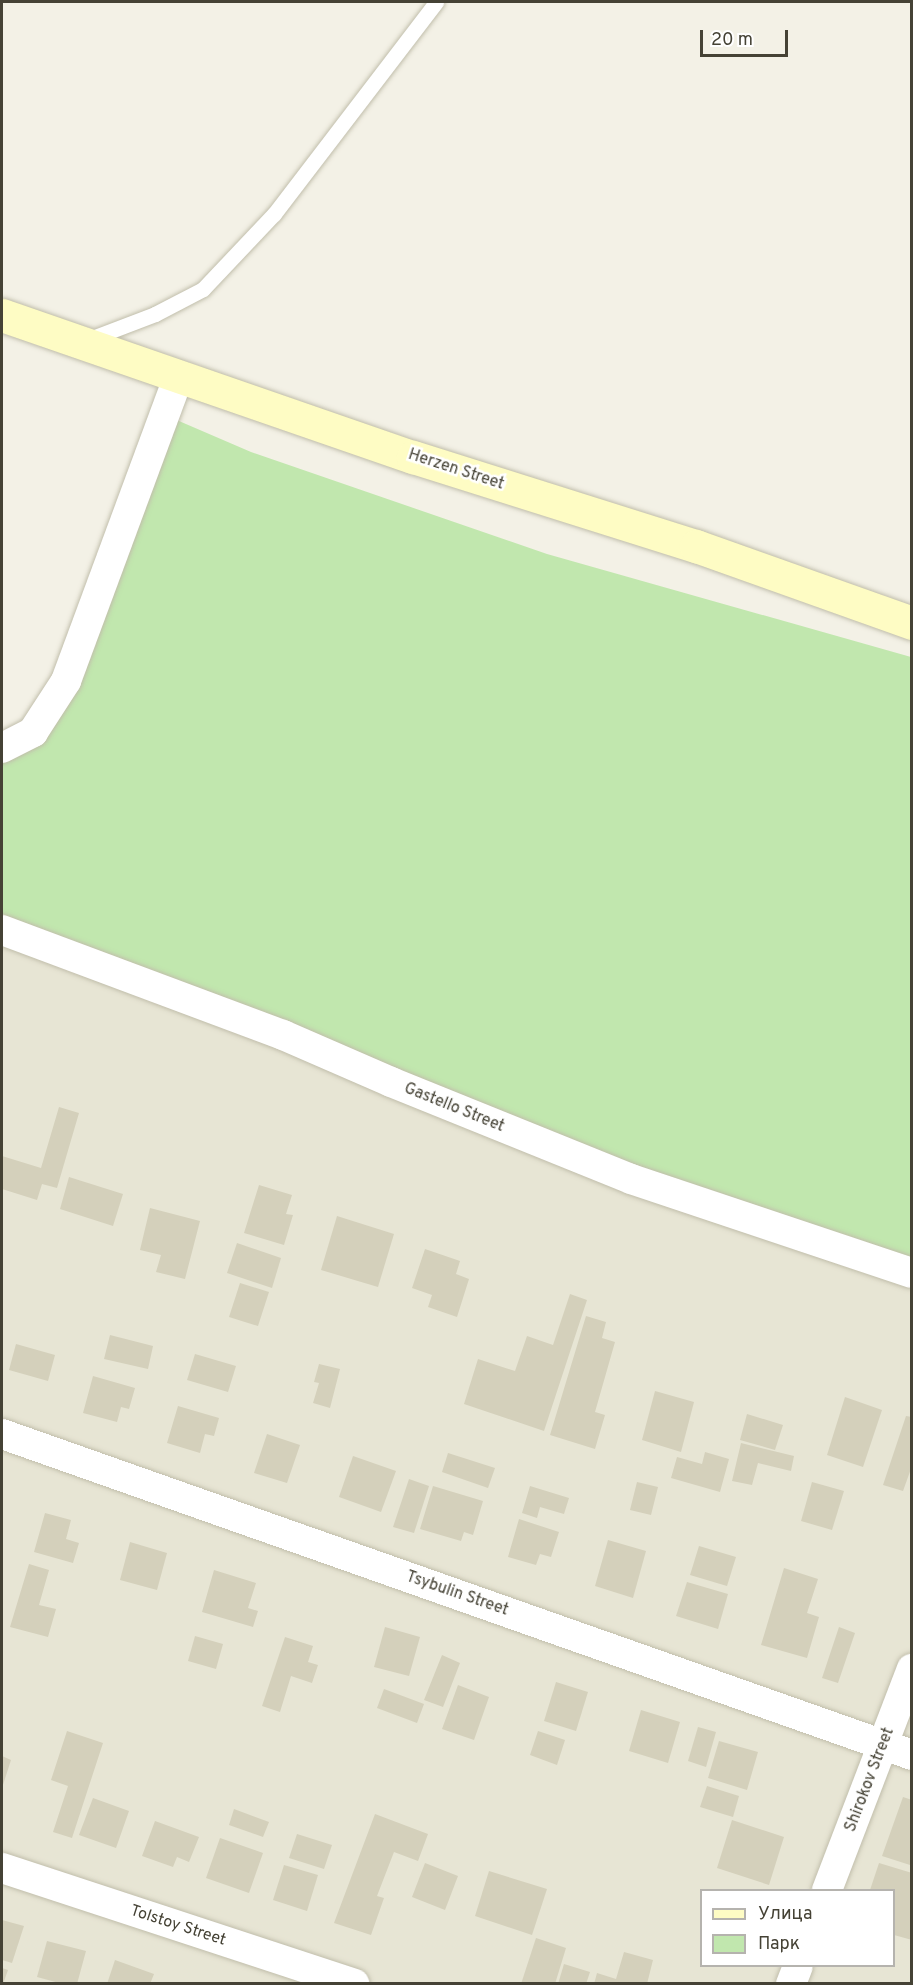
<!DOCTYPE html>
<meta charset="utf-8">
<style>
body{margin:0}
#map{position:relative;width:913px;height:1985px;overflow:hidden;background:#f3f1e6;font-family:Overpass,sans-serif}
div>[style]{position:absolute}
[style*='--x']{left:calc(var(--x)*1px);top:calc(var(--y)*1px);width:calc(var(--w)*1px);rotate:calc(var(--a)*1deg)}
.residential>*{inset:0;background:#e7e5d4}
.green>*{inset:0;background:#c1e7ae}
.building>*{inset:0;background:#d4d0bb}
.roads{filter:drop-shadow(0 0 2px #c1beab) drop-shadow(0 0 2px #c1beab)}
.service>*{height:15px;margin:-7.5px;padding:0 7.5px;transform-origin:7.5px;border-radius:7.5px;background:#fff}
.minor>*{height:30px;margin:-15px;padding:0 15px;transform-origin:15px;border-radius:15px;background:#fff}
.secondary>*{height:33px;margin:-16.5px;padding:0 16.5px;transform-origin:16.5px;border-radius:16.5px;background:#fefcc4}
span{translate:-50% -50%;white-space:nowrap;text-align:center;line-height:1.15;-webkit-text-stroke:5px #fff;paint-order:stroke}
.street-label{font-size:16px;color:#454235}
.frame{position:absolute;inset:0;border:3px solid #454235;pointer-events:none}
.legend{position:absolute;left:700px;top:1889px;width:195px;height:78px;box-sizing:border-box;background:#fff;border:2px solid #b5b3ae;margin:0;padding:8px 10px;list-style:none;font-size:18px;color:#454235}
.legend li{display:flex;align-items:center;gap:12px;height:30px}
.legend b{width:30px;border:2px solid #b5b3ae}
.scale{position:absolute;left:700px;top:30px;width:88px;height:27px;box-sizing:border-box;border:3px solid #454235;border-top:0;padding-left:8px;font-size:18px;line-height:21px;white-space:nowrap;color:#454235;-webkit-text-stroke:4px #fff;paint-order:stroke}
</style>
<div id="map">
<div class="residential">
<div style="clip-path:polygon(evenodd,2px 930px,911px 1273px,911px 1983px,2px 1984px,2px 930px,702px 1890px,894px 1890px,894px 1966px,702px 1966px,702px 1890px)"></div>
</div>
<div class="green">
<div style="clip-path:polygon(165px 415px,251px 452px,547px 554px,911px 657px,911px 1273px,2px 930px,2px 748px,33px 732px)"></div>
</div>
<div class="building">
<div style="clip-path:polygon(59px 1107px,79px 1113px,57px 1188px,42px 1184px,37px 1200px,2px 1189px,2px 1156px,41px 1168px)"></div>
<div style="clip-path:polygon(69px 1177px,123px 1194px,113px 1226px,60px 1209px)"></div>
<div style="clip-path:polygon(259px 1185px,292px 1195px,286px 1214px,293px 1215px,284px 1245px,244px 1233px)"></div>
<div style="clip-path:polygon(150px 1208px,200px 1221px,185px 1279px,156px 1272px,161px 1255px,140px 1250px)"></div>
<div style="clip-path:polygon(337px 1216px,394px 1234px,378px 1287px,321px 1270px)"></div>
<div style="clip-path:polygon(237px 1243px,281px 1258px,272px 1288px,227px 1273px)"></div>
<div style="clip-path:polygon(425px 1249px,460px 1261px,456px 1274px,469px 1279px,457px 1317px,428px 1307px,432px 1295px,412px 1288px)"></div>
<div style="clip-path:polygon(240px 1283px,269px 1292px,258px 1326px,229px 1317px)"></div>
<div style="clip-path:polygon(570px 1294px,587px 1300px,544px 1431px,464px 1404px,478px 1359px,515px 1371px,527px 1336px,553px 1345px)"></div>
<div style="clip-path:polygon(586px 1316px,606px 1322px,602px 1338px,615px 1342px,595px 1412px,605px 1415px,595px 1449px,550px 1435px)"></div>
<div style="clip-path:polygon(110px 1335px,153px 1346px,148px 1369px,104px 1359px)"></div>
<div style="clip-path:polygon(16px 1344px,55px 1355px,48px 1381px,9px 1370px)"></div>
<div style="clip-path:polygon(195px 1354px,236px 1366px,228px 1392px,187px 1380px)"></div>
<div style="clip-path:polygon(319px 1364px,340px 1369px,330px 1408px,313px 1403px,319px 1383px,314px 1382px)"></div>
<div style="clip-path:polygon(93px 1376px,135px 1388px,129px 1409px,121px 1407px,117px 1422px,83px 1413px)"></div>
<div style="clip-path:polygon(655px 1391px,694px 1402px,681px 1452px,642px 1440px)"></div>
<div style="clip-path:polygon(845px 1397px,882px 1410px,863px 1467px,827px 1455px)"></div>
<div style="clip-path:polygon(178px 1406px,219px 1418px,214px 1436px,205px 1434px,200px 1453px,167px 1443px)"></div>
<div style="clip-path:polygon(747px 1414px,783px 1425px,775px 1450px,740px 1440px)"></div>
<div style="clip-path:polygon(906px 1416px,912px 1417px,912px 1466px,903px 1491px,883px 1485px)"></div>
<div style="clip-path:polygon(267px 1434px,300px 1445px,287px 1483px,254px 1473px)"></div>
<div style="clip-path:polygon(741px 1443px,794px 1456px,791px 1471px,758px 1463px,752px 1485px,732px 1481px)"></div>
<div style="clip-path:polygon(705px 1452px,729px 1459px,720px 1492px,671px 1478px,677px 1457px,702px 1464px)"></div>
<div style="clip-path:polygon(448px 1453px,495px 1468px,488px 1488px,442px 1472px)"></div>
<div style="clip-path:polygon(353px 1456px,396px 1471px,381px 1512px,339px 1497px)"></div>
<div style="clip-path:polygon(409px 1479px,429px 1486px,414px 1533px,393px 1527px)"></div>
<div style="clip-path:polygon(637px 1482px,658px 1487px,651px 1515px,630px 1510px)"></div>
<div style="clip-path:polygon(812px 1482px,844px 1491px,832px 1530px,801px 1521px)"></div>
<div style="clip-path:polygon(433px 1486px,483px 1501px,473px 1535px,464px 1532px,461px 1541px,420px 1529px)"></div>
<div style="clip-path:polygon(530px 1486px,569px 1498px,564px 1514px,540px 1507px,537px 1518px,522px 1513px)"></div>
<div style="clip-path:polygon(45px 1513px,71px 1520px,66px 1539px,79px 1543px,73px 1563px,34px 1552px)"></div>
<div style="clip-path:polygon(519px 1519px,559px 1532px,551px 1557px,540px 1554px,536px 1565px,508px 1557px)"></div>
<div style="clip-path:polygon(608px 1540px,646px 1551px,633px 1598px,595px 1586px)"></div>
<div style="clip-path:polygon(130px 1542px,167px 1553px,157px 1590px,120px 1580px)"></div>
<div style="clip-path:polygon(699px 1546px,736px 1557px,727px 1586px,690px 1575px)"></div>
<div style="clip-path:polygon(29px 1564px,49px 1570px,39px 1605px,56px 1609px,48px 1637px,10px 1627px)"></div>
<div style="clip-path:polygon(784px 1568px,818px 1579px,807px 1613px,819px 1617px,807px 1658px,761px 1645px)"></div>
<div style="clip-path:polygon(214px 1570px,256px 1583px,248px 1608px,258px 1611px,253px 1627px,202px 1612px)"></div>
<div style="clip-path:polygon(687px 1582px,728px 1594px,718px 1629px,676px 1616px)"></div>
<div style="clip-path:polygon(385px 1627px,420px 1637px,409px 1676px,374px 1667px)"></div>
<div style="clip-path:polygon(839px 1627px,855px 1633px,838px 1683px,822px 1678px)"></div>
<div style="clip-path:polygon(195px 1636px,223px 1644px,216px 1669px,188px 1661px)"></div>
<div style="clip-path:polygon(285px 1637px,313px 1646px,308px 1662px,318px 1665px,312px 1683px,291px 1676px,280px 1712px,262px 1706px)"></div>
<div style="clip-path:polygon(442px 1655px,460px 1663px,443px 1707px,424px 1700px)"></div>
<div style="clip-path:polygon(556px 1682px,588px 1692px,576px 1731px,544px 1721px)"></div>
<div style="clip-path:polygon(458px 1685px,489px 1697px,474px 1740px,442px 1729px)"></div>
<div style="clip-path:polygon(384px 1689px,424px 1704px,417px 1723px,377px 1708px)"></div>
<div style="clip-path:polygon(641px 1710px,680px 1722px,668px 1763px,629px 1751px)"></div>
<div style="clip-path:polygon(698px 1727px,716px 1732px,706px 1767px,688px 1761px)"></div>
<div style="clip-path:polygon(67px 1731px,103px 1743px,72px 1838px,53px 1832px,68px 1786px,51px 1780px)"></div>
<div style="clip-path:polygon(538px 1731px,565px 1740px,557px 1765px,530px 1755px)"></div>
<div style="clip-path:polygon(719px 1741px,758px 1752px,747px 1790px,708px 1778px)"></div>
<div style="clip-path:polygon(2px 1756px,11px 1760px,2px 1788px)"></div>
<div style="clip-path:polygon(707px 1786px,739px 1796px,733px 1817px,700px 1807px)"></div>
<div style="clip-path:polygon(903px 1797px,912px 1800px,910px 1865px,882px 1856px)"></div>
<div style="clip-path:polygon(93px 1798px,129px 1811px,116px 1848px,79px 1835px)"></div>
<div style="clip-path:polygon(234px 1809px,269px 1822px,263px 1837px,229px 1825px)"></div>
<div style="clip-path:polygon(375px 1814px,428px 1834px,418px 1861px,394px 1852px,377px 1896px,384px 1898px,371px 1935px,334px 1923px)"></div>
<div style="clip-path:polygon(732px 1820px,784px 1837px,769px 1885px,717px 1868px)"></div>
<div style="clip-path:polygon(155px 1821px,199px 1837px,189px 1862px,177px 1857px,173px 1867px,142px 1856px)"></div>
<div style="clip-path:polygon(297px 1834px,332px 1845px,324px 1869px,289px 1858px)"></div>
<div style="clip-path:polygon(220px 1838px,263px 1853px,249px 1893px,206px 1878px)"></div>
<div style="clip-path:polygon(425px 1863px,458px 1876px,445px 1910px,412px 1897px)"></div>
<div style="clip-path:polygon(879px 1863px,912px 1873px,912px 1940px,894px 1935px,894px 1890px,870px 1890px)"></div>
<div style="clip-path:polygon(284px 1865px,318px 1875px,307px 1911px,273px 1900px)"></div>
<div style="clip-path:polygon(489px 1871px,547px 1889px,532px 1935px,475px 1916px)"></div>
<div style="clip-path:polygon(2px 1920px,24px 1926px,12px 1963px,2px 1960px)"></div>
<div style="clip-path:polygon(536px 1938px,566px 1948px,555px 1984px,521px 1984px)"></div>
<div style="clip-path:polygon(47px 1941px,86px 1951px,77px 1984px,63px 1984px,37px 1977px)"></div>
<div style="clip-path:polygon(624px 1952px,653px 1960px,647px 1984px,594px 1984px,597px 1973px,616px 1979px)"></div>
<div style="clip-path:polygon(115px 1960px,154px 1974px,150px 1984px,107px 1984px)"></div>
<div style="clip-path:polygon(564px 1964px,590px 1972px,586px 1984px,558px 1984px)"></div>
<div style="clip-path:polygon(2px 1968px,8px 1970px,3px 1984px,2px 1984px)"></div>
</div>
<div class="roads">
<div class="service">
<div style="--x:87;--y:340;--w:73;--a:-20.9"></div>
<div style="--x:155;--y:314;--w:54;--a:-27.5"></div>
<div style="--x:203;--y:289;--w:103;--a:-46.6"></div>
<div style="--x:274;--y:214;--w:267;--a:-52.6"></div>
</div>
<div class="minor">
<div style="--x:2;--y:748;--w:35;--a:-27"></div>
<div style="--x:33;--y:732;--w:61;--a:-57.1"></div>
<div style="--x:66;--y:681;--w:325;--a:-69.7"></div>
<div style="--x:2;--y:930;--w:300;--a:20.5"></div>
<div style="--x:283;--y:1035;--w:118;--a:23.5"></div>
<div style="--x:391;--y:1082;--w:259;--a:22"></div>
<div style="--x:631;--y:1179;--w:296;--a:18.5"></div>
<div style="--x:2;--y:1434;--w:965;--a:19.43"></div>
<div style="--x:2;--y:1868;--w:371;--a:18.2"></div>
<div style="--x:827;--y:1890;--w:237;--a:-69"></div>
<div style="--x:791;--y:1984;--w:19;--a:-69"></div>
</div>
<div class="secondary">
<div style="--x:2;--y:315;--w:435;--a:19.1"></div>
<div style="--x:413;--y:457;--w:297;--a:17.5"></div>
<div style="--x:696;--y:546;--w:229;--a:19.6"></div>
</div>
</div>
<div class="street-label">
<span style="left:456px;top:470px;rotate:18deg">Herzen Street</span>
<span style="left:454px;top:1108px;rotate:22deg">Gastello Street</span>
<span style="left:457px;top:1594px;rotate:19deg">Tsybulin Street</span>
<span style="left:870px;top:1780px;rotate:-69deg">Shirokov Street</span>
<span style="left:178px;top:1926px;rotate:18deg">Tolstoy Street</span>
</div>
<div class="frame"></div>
<ul class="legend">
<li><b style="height:8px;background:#fefcc4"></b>Улица</li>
<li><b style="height:16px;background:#c1e7ae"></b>Парк</li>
</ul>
<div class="scale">20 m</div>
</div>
